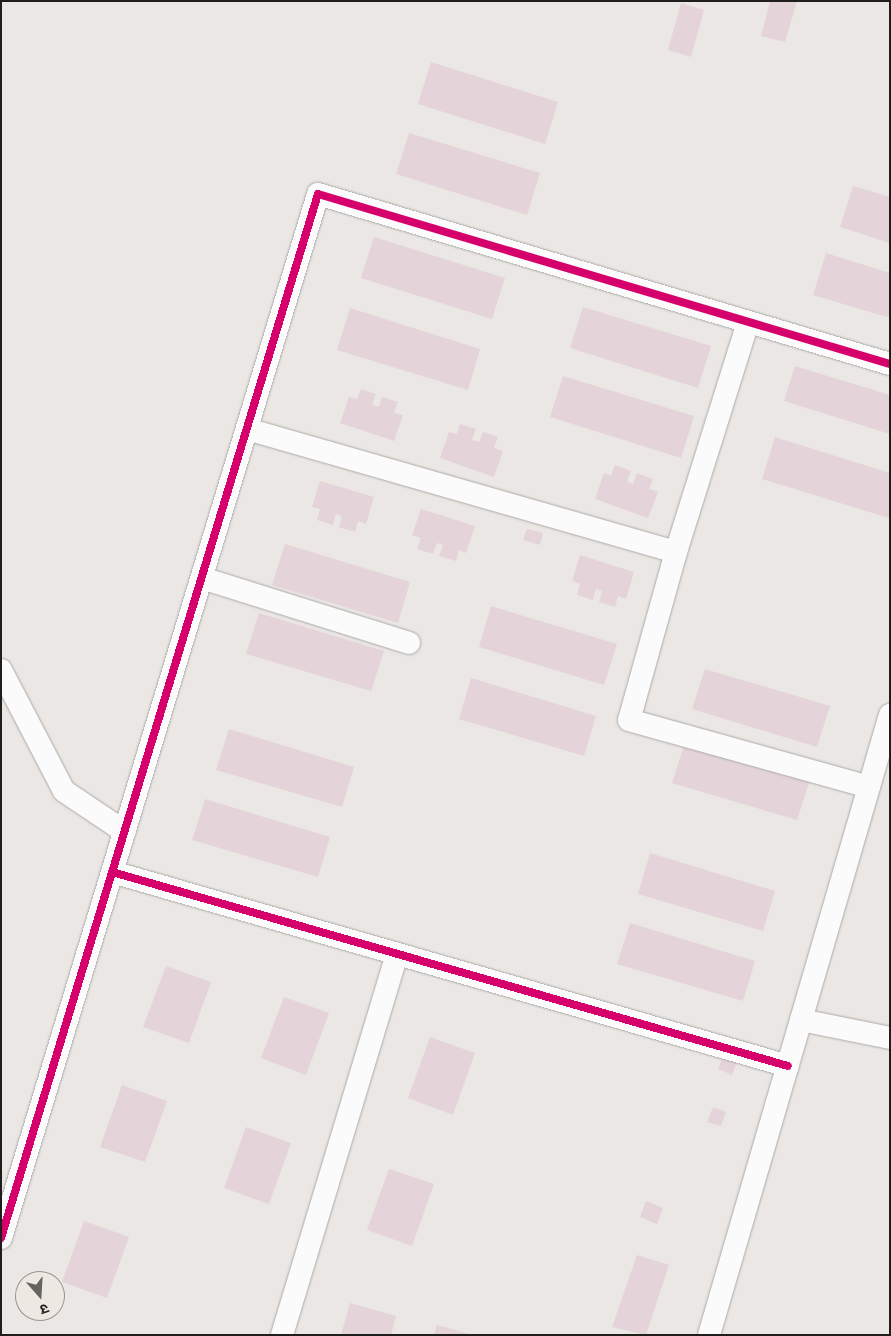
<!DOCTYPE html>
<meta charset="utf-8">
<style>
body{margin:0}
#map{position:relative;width:891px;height:1336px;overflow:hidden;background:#eae7e4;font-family:Helvetica,"Noto Sans Devanagari",sans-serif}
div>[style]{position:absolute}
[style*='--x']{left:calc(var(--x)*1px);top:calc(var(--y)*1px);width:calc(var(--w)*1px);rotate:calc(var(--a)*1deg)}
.building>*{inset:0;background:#e4d4d9}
.roads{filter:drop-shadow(0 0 1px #acaaa8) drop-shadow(0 0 1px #acaaa8)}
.minor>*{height:22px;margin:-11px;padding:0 11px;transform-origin:11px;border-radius:11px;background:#fcfbfb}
.cycleway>*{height:8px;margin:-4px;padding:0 4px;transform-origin:4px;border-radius:4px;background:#d6006c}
span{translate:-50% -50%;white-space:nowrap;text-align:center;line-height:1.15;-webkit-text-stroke:4px #ede8e1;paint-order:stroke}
.frame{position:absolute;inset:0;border:2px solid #1f1e1b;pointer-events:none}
.north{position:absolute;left:15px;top:1271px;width:50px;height:50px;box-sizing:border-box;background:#ede8e1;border:1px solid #9b9792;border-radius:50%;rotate:161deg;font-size:14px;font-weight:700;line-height:20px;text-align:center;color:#1f1e1b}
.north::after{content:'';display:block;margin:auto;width:18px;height:22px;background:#666461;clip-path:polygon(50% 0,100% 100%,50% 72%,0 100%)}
</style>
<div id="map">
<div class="building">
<div style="clip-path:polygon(770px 1px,797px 1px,785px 42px,761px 36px)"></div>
<div style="clip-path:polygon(681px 3px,704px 10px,691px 57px,668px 50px)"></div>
<div style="clip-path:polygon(431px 62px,558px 102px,545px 144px,418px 104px)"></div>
<div style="clip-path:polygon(409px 133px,540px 173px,527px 215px,396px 174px)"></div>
<div style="clip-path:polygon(853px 186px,890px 197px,890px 243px,840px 227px)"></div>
<div style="clip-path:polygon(374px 237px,505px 278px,492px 319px,361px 278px)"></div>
<div style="clip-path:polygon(826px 253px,890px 273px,890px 318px,813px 295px)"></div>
<div style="clip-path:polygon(583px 307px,711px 346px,698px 388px,570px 348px)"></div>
<div style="clip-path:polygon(350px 308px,480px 349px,468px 390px,337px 350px)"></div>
<div style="clip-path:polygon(795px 366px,890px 395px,890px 434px,784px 401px)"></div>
<div style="clip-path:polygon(563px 376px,694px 416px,681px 458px,550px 417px)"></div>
<div style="clip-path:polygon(361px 389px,376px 394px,372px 405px,379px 407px,382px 397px,398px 402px,394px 413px,403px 415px,394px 441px,340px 423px,349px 397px,357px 399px)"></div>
<div style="clip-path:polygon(460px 424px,476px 429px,472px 440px,479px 442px,483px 432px,498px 437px,494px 448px,503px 451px,494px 477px,440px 458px,449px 432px,457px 434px)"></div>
<div style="clip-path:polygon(775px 437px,890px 473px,889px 518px,762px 479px)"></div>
<div style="clip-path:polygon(615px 465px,631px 471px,627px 482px,633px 484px,637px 473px,653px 479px,649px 489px,658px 492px,648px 518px,595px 499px,604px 473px,611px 476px)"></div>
<div style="clip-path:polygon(320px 481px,374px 497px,366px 524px,358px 521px,355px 532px,339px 527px,342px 516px,336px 514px,333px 525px,317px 520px,320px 509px,312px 507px)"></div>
<div style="clip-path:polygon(421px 509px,475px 526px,466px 553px,459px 550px,456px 561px,439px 556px,443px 545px,437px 543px,433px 554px,417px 549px,421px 538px,412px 535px)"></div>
<div style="clip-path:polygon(527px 529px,543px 533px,540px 545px,523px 540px)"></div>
<div style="clip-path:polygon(285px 544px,410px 582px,398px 623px,272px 585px)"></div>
<div style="clip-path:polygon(580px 555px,634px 572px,626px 599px,618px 596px,615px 607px,599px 602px,602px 591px,596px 589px,593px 600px,577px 595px,580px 584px,572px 581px)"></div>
<div style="clip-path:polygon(491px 606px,617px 644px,604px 685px,479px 647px)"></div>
<div style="clip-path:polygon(259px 613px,384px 651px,371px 691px,246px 654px)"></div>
<div style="clip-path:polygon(705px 669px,830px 706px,817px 747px,692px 709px)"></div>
<div style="clip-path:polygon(471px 678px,596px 716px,584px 756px,459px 719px)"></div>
<div style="clip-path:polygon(229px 729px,354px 767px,342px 807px,216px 770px)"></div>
<div style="clip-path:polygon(685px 742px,810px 780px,797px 820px,672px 783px)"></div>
<div style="clip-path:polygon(205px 799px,330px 837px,318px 877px,192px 840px)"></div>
<div style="clip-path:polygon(650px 853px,775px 891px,763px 931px,638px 894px)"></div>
<div style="clip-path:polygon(630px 923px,755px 961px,743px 1001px,617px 964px)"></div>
<div style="clip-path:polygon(166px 966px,211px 982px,189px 1043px,143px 1027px)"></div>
<div style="clip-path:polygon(284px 997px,329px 1013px,306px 1075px,261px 1058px)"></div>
<div style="clip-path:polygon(430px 1037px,475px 1053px,453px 1115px,408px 1098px)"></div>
<div style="clip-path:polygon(723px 1056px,737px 1061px,732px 1075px,718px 1069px)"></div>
<div style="clip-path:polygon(122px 1085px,167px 1101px,145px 1162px,100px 1147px)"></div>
<div style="clip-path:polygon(713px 1107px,726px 1112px,721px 1126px,707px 1122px)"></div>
<div style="clip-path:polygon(246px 1127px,291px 1143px,269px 1204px,224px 1188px)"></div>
<div style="clip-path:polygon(389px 1169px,434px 1184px,412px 1246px,367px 1230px)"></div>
<div style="clip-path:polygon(646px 1201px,663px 1208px,657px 1224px,640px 1217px)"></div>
<div style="clip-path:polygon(84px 1221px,129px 1237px,107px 1298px,62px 1282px)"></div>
<div style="clip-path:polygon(637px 1255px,669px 1265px,646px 1335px,612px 1327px)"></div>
<div style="clip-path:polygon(350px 1303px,396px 1316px,391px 1335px,341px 1335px)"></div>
<div style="clip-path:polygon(437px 1325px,469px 1334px,469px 1335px,434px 1335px)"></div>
</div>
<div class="roads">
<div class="minor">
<div style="--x:247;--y:429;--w:446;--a:16"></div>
<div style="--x:676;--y:552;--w:241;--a:-72.6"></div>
<div style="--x:676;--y:552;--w:174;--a:105.6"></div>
<div style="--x:629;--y:720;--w:249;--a:15.6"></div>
<div style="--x:202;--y:578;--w:217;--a:17.4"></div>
<div style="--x:1;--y:670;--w:136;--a:62.5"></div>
<div style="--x:64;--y:791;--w:73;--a:33.9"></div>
<div style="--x:112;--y:872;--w:703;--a:16.01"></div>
<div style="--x:801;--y:1020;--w:91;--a:11.4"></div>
<div style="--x:1;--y:1238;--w:1091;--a:-73.11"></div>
<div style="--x:318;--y:194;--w:597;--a:16.55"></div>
<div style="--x:282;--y:1335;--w:398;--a:-73.2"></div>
<div style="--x:709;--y:1335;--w:646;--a:-73.73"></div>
</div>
</div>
<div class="cycleway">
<div style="--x:112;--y:872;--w:703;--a:16.01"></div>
<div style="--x:1;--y:1238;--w:1091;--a:-73.11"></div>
<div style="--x:318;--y:194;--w:597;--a:16.55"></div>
</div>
<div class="frame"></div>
<div class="north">उ</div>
</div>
